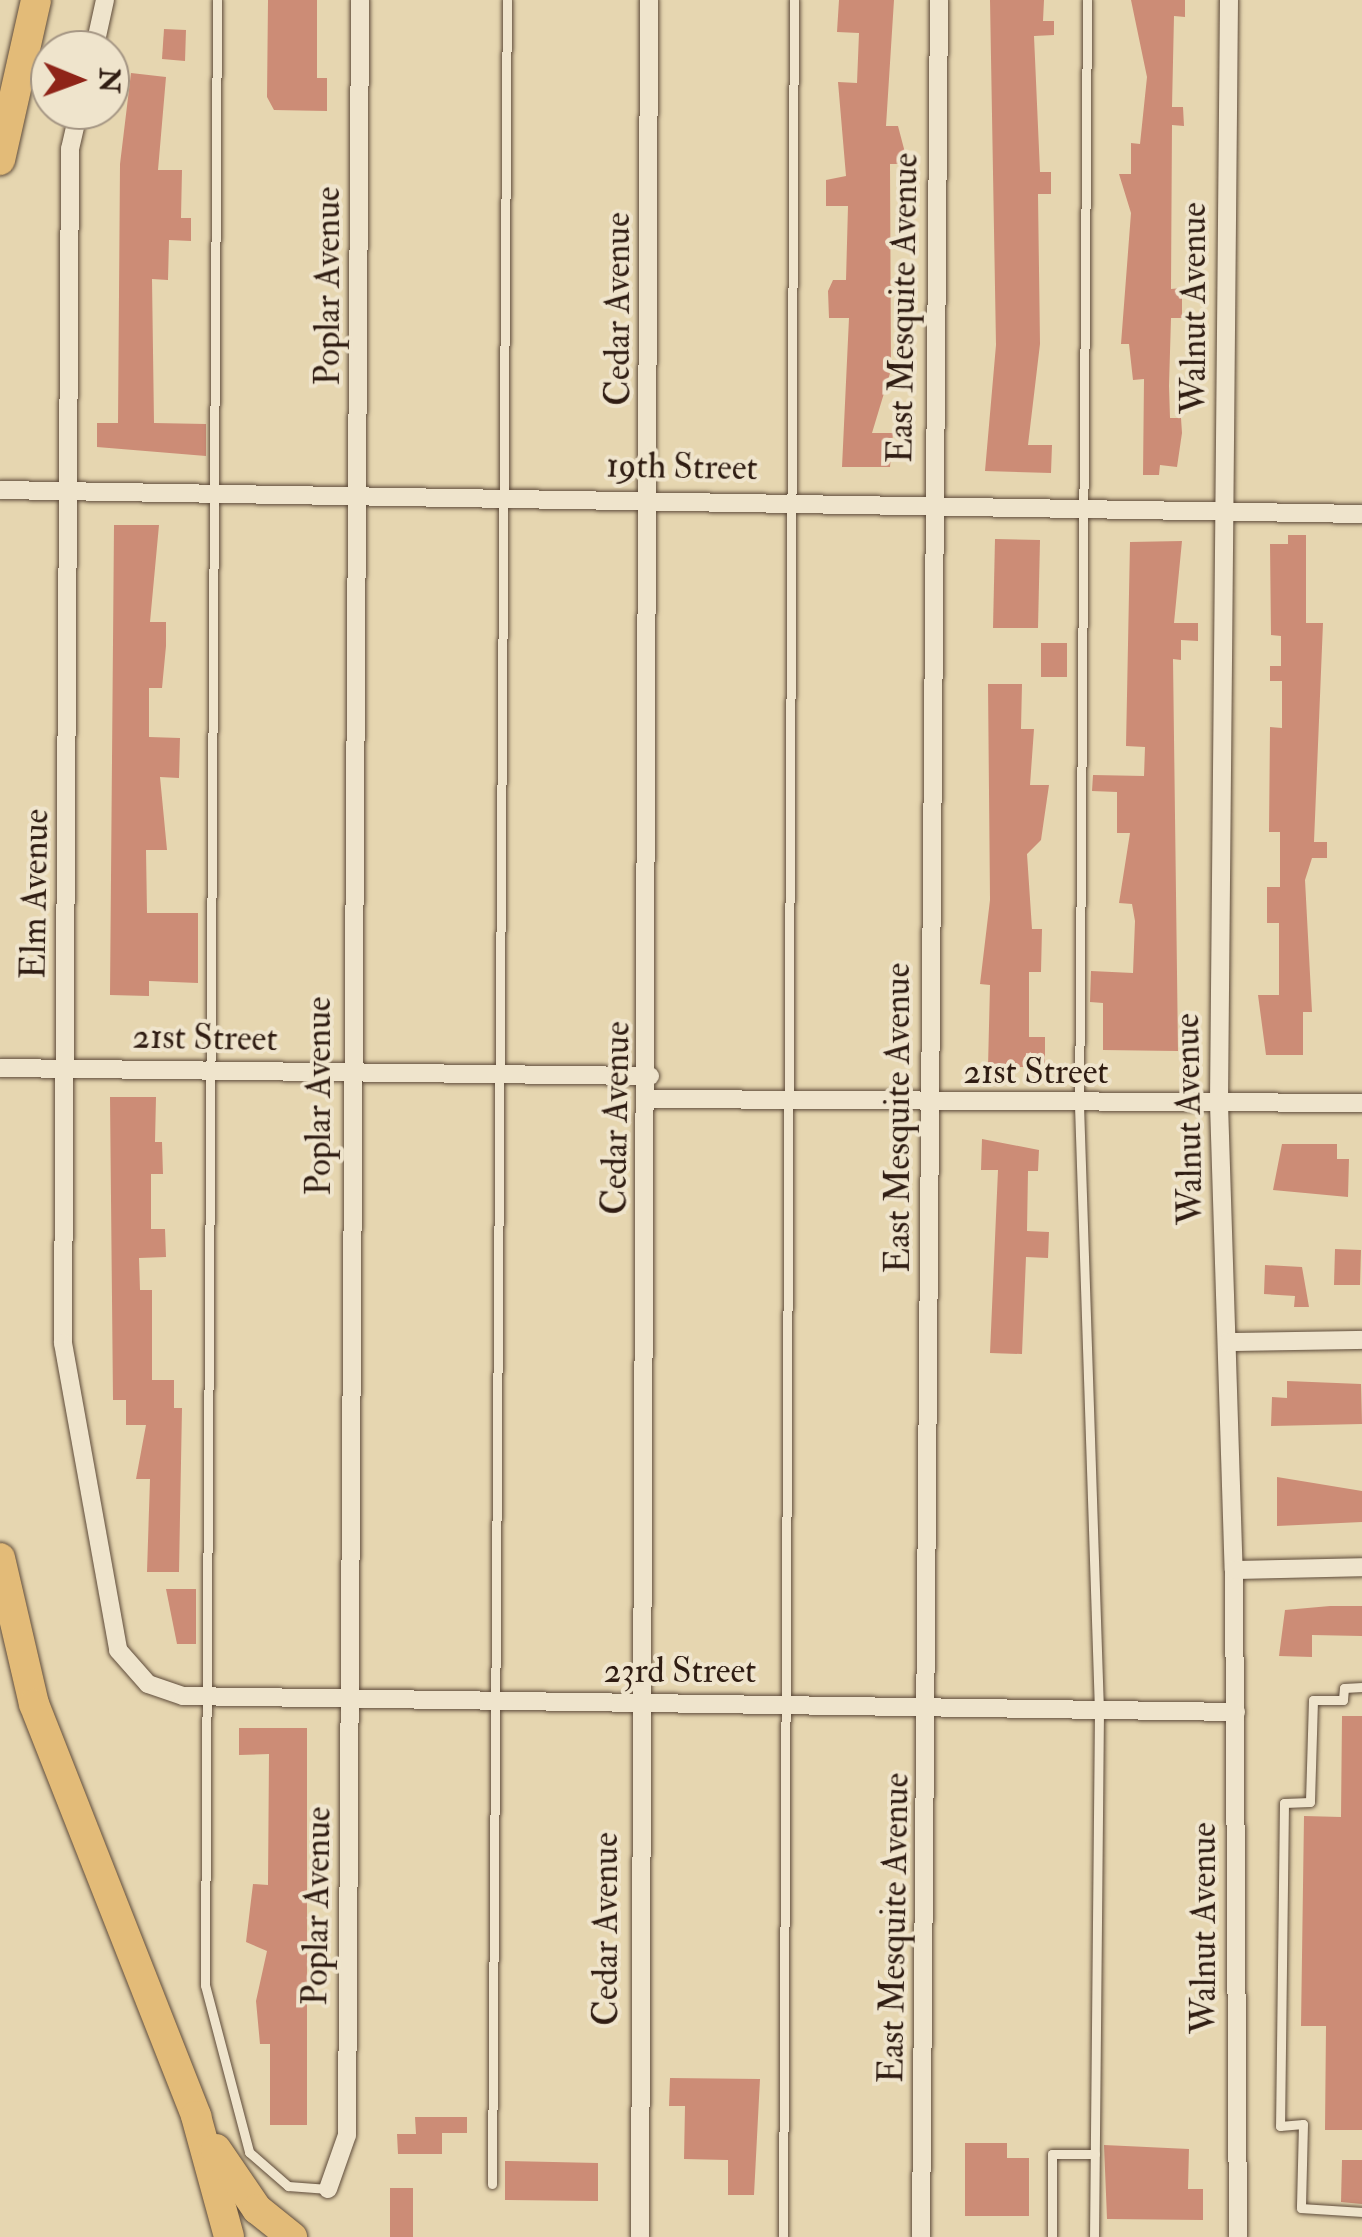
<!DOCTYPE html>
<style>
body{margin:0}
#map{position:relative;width:1362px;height:2237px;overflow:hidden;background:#e6d6b0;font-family:"IM FELL Double Pica",serif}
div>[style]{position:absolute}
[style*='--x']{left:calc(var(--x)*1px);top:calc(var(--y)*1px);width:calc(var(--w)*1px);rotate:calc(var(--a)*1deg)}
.building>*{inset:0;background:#cc8c76}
.roads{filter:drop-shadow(0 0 2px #5e4b3a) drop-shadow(0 0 2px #5e4b3a)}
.service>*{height:9px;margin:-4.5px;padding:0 4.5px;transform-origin:4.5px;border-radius:4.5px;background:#efe4cc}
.minor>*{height:18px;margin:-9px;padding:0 9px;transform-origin:9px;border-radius:9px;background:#efe4cc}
.motorway>*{height:30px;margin:-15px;padding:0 15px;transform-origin:15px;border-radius:15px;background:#e3bb78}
span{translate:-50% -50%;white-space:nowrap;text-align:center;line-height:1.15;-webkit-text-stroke:8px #efe4cc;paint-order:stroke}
.street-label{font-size:35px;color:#301d13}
.north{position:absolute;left:30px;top:30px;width:100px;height:100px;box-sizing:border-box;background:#efe4cc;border:2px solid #a39482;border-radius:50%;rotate:91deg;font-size:28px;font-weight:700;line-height:40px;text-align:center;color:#301d13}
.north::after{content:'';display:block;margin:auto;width:35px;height:45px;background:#8f2418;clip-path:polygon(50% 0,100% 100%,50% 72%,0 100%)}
</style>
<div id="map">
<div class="building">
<div style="clip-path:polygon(268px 0,317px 0,317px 78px,327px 78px,327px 111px,274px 110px,267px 97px)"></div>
<div style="clip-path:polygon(839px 0,894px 0,886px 126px,898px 126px,908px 164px,890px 164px,891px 370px,872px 433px,893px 433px,890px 467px,842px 467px,849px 318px,829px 318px,828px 291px,833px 280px,846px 280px,848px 206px,826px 206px,826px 180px,846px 176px,838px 82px,857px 83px,859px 33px,837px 32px)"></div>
<div style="clip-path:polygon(990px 0,1044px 0,1043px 21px,1054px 21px,1054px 35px,1034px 36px,1040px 172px,1051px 172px,1051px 194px,1038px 194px,1040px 344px,1028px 445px,1052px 445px,1051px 473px,985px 471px,996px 345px)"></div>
<div style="clip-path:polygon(1131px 0,1185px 0,1185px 17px,1174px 16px,1172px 107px,1183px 107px,1184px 126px,1172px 125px,1171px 289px,1182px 288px,1182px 318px,1171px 318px,1169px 386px,1170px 418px,1181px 418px,1182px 433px,1177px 467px,1160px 465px,1159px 475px,1143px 475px,1144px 379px,1133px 380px,1129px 344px,1121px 344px,1131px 213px,1119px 174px,1131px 174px,1131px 143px,1140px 144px,1147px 77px)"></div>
<div style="clip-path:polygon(164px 29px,186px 30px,185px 61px,162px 59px)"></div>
<div style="clip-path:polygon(131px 73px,166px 77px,158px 170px,182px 170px,181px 218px,191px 218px,191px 241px,169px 240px,168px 280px,152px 279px,154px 423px,206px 424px,206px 456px,97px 447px,97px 423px,118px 423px,120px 164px)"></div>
<div style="clip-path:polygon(114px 525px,159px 525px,150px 622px,166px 622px,166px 646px,162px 688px,149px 688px,149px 737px,180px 738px,179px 778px,160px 777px,167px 850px,146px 850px,147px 913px,198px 913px,198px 983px,149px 981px,149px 996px,110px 995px)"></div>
<div style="clip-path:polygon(1288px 535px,1306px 535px,1306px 623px,1323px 623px,1314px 842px,1327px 842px,1327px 858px,1312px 858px,1305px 880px,1312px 1012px,1303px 1012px,1303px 1055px,1266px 1055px,1258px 995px,1279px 995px,1279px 923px,1267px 923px,1267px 887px,1280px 887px,1280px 832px,1269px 832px,1270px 727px,1282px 728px,1282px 681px,1270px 681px,1270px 666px,1281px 666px,1281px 636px,1271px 635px,1270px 544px,1288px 544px)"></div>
<div style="clip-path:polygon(995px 539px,1040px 540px,1038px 628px,993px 628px)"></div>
<div style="clip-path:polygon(1182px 541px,1174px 623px,1198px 623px,1198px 641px,1181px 640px,1181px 660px,1173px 659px,1178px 1051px,1103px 1050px,1103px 1003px,1090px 1002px,1091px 971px,1133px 973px,1135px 921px,1132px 904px,1119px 903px,1130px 833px,1117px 833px,1117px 792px,1092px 791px,1093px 775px,1144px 776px,1145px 747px,1126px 746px,1130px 542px)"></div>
<div style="clip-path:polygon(1041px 643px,1067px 643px,1067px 677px,1041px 677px)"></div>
<div style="clip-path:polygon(988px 684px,1022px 684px,1021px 729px,1034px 729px,1030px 785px,1049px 785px,1041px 840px,1027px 854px,1032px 929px,1042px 929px,1041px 972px,1029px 972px,1029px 1037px,1045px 1037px,1045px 1067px,988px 1067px,990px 985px,980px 984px,990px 900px)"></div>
<div style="clip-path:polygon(110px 1097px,156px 1097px,155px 1142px,162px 1142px,163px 1174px,151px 1174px,151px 1229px,165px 1229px,166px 1257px,139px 1258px,140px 1290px,152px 1290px,152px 1380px,174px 1380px,174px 1408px,182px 1408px,179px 1572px,147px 1572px,150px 1479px,136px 1479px,146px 1425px,126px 1425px,126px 1400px,113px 1400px)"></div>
<div style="clip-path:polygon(982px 1139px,1039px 1150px,1038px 1171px,1028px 1171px,1027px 1231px,1049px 1232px,1048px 1258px,1026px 1257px,1022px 1354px,990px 1353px,998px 1170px,981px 1170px)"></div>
<div style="clip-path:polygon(1282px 1144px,1337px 1144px,1337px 1159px,1349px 1159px,1348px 1197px,1273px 1190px)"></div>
<div style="clip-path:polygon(1335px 1249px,1361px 1250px,1360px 1285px,1334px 1285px)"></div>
<div style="clip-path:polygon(1265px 1265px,1302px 1267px,1309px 1307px,1294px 1307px,1295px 1296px,1264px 1294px)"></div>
<div style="clip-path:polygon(1287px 1381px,1361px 1384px,1362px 1424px,1271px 1426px,1272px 1397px,1287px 1398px)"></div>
<div style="clip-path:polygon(1277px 1477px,1362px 1491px,1362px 1522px,1277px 1526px)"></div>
<div style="clip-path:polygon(166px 1589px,196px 1589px,196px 1644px,177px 1644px)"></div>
<div style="clip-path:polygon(1330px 1606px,1362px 1606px,1362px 1636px,1312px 1635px,1312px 1657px,1279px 1656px,1285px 1610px)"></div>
<div style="clip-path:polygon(1342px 1716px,1362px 1716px,1362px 2130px,1325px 2130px,1326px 2026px,1301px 2026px,1304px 1816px,1341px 1817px)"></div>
<div style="clip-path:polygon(239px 1728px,307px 1728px,307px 2125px,270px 2125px,270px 2044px,260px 2044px,256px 2001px,267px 1951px,246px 1942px,253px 1884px,268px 1885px,269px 1754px,239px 1755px)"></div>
<div style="clip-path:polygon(670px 2078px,760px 2079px,754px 2195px,728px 2195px,728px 2160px,684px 2159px,685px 2106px,669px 2106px)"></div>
<div style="clip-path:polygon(415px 2117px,467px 2117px,467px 2133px,442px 2133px,442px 2154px,398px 2154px,397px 2134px,416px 2134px)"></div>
<div style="clip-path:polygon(965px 2143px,1007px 2143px,1007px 2158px,1029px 2158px,1029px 2216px,965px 2216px)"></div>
<div style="clip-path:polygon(1104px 2145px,1189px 2149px,1188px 2189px,1203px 2189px,1203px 2220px,1107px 2219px)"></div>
<div style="clip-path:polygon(1342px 2160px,1362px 2160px,1362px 2204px,1341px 2202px)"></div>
<div style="clip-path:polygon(505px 2161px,598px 2163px,598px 2201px,505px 2200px)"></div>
<div style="clip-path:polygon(390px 2188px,413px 2188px,413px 2237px,390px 2237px)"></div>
</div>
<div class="roads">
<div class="service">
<div style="--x:217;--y:0;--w:1985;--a:90.35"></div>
<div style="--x:205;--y:1985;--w:173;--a:75.2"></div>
<div style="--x:249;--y:2152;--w:52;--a:41.1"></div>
<div style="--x:288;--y:2186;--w:40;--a:4.3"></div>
<div style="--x:1087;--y:0;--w:1105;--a:90.41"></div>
<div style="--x:1079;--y:1105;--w:605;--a:88.11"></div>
<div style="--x:1099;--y:1710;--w:527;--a:90.54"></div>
<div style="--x:1362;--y:1687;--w:18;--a:177"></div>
<div style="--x:1344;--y:1688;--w:12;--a:95"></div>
<div style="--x:1343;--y:1700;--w:30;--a:180"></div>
<div style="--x:1313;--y:1700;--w:102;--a:91.7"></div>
<div style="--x:1310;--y:1802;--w:26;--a:178"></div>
<div style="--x:1284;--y:1803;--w:323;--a:90.7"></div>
<div style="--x:1280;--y:2126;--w:23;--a:-5"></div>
<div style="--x:1303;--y:2124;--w:84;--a:91.4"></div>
<div style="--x:1301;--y:2208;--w:61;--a:3.8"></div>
<div style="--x:492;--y:2184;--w:2184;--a:-89.61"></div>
<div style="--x:783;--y:2237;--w:2237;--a:-89.72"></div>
<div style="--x:1052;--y:2237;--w:83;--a:-90"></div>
<div style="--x:1052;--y:2154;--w:43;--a:0"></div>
</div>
<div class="minor">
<div style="--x:1229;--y:0;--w:1104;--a:90.52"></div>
<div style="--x:1219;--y:1104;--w:466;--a:88.2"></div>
<div style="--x:1234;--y:1570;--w:667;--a:89.66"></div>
<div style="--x:94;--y:50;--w:51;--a:-77.6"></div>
<div style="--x:79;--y:110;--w:40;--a:103"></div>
<div style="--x:70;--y:149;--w:1194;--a:90.34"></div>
<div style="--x:63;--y:1343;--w:312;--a:79.8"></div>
<div style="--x:118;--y:1650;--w:45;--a:48.6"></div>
<div style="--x:148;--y:1684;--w:37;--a:19"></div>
<div style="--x:183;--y:1696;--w:1053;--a:0.87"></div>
<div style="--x:0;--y:490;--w:1362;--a:1.01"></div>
<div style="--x:0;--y:1068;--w:650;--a:0.71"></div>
<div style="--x:650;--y:1099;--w:712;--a:0.32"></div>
<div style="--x:1228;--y:1342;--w:134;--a:-0.9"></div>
<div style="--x:1234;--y:1570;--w:128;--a:-1.3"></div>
<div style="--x:328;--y:2189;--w:57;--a:-70.6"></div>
<div style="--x:347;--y:2135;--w:2135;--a:-89.65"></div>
<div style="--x:640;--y:2237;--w:2237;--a:-89.77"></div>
<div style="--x:921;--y:2237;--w:2237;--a:-89.54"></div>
</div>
<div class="motorway">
<div style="--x:0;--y:160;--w:164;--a:-77.3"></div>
<div style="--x:0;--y:1558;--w:150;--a:76.9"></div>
<div style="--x:34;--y:1704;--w:443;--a:68.5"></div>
<div style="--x:196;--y:2116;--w:125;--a:74.7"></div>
<div style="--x:216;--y:2149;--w:73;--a:55.7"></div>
<div style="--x:257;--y:2209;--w:45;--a:38.7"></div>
</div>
</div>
<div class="street-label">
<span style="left:328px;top:286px;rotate:-90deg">Poplar Avenue</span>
<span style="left:903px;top:308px;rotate:-89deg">East Mesquite Avenue</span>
<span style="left:1194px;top:308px;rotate:-90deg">Walnut Avenue</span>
<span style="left:618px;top:309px;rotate:-90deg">Cedar Avenue</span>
<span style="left:682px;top:467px;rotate:1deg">19th Street</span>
<span style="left:35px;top:894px;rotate:-89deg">Elm Avenue</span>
<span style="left:205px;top:1038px;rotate:1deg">21st Street</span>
<span style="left:1036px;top:1072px">21st Street</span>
<span style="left:319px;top:1096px;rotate:-90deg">Poplar Avenue</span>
<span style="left:616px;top:1118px;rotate:-89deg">Cedar Avenue</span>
<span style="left:898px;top:1118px;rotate:-90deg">East Mesquite Avenue</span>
<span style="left:1189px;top:1119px;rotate:-91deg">Walnut Avenue</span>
<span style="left:680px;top:1671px">23rd Street</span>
<span style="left:317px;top:1906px;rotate:-89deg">Poplar Avenue</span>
<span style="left:894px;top:1928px;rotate:-89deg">East Mesquite Avenue</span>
<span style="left:1204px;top:1928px;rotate:-90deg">Walnut Avenue</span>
<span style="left:606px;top:1929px;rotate:-90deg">Cedar Avenue</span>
</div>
<div class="north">N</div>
</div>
